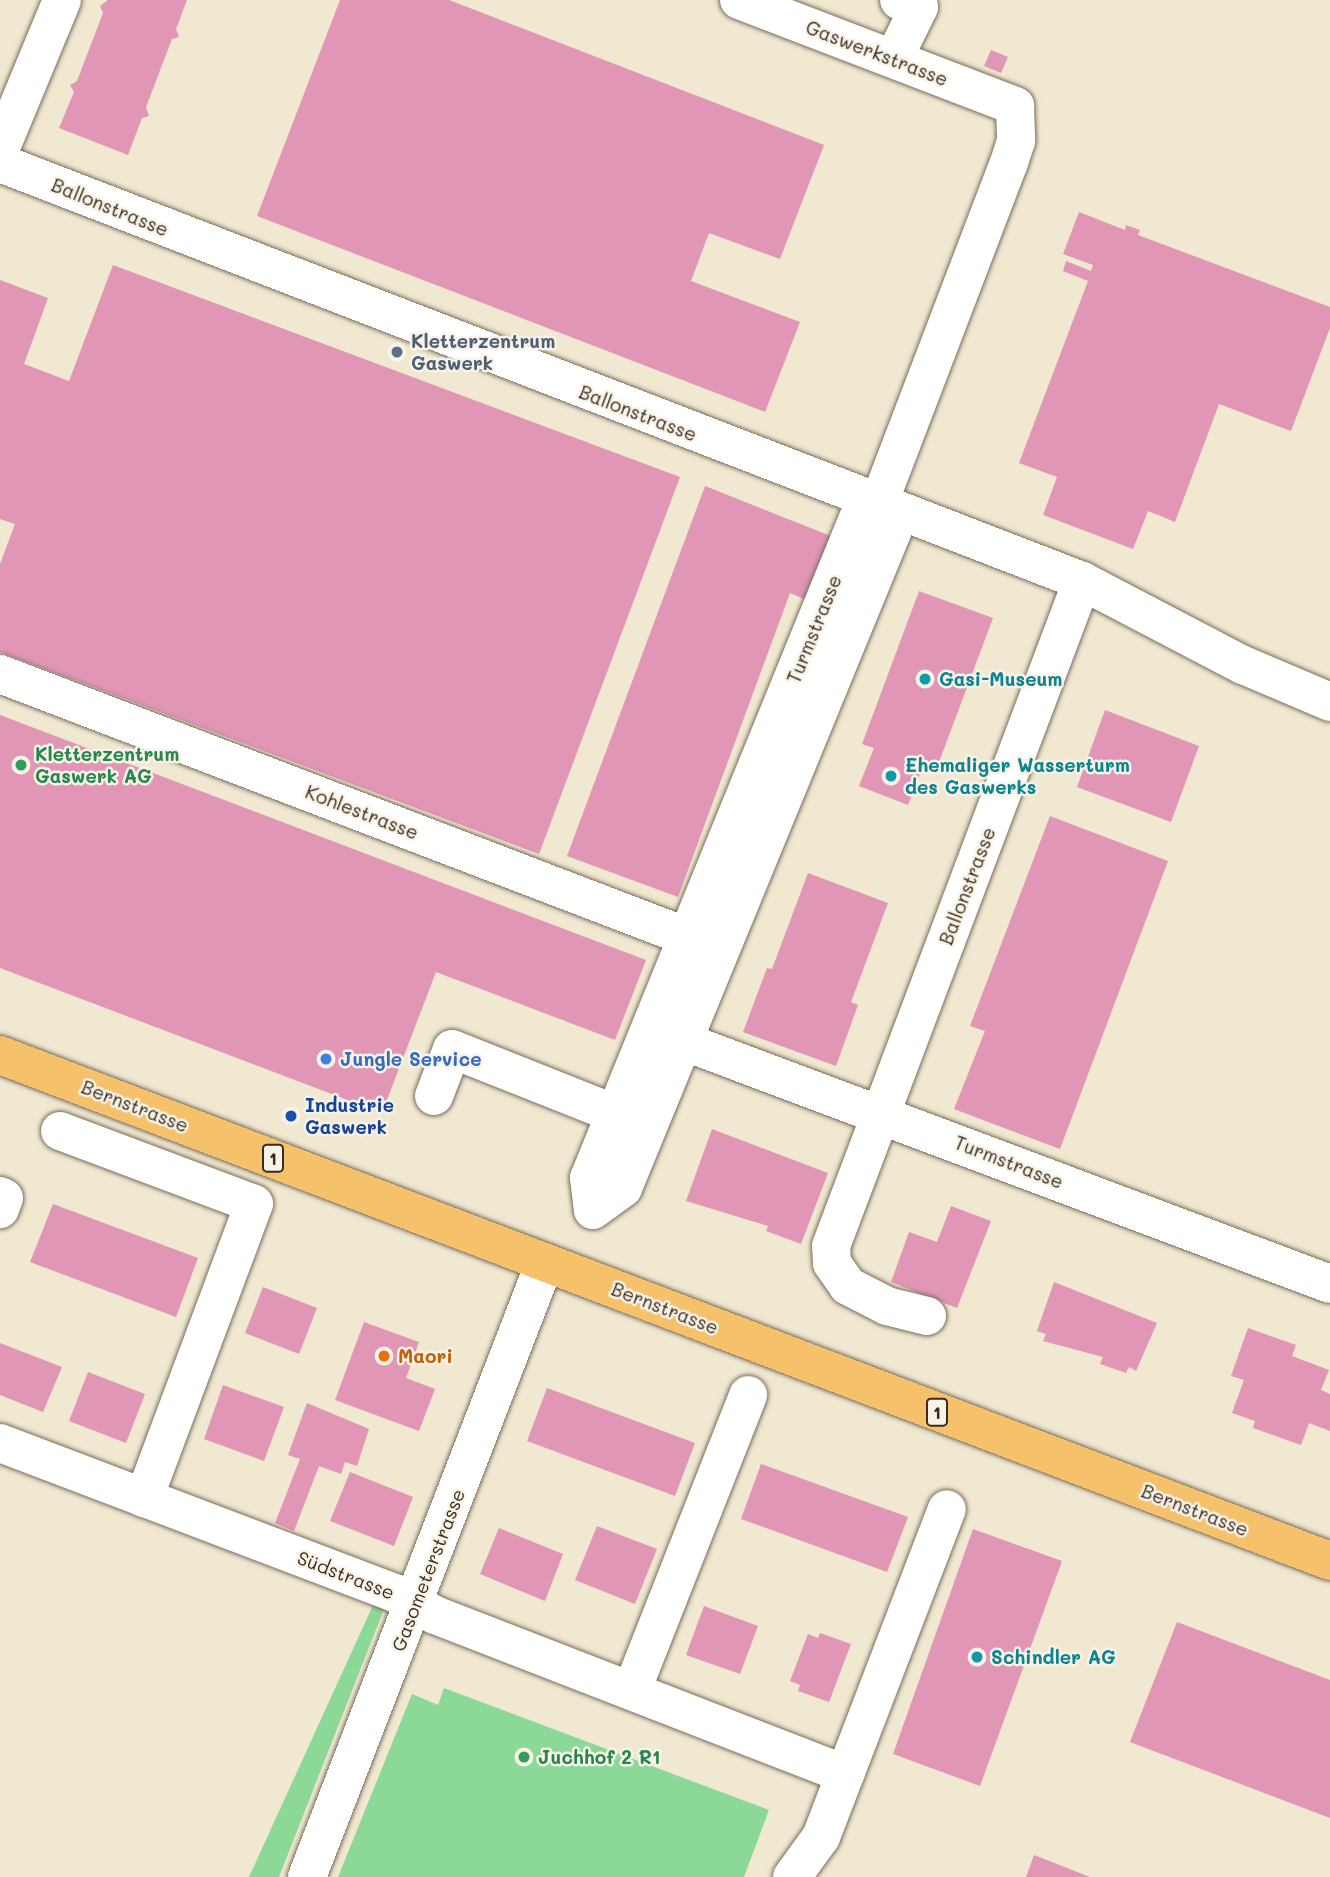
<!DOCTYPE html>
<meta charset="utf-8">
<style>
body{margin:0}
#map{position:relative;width:1330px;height:1877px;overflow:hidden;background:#f0e8d0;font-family:Mali,sans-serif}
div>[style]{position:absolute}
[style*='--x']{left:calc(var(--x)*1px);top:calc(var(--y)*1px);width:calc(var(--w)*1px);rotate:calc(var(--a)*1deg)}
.green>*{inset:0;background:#8cd997}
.building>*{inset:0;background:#e096b4}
.roads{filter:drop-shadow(0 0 2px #7a6c5c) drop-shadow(0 0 2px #7a6c5c)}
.minor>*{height:38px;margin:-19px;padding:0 19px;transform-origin:19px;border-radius:19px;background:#fff}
.major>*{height:38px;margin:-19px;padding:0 19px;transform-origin:19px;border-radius:19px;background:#f5c16b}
.dots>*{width:19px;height:19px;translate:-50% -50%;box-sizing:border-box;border:4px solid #f7f3e8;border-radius:50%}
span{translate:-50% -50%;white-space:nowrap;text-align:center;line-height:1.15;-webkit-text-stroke:5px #f7f3e8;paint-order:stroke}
.shield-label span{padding:2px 5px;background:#f7f3e8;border:2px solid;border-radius:5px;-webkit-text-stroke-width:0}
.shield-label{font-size:18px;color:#3b2a1e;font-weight:700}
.street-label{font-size:19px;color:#3b2a1e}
.service-label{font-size:19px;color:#4e5e75;font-weight:700}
.left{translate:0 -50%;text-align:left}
.culture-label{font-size:19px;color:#0d838f;font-weight:700}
.leisure-label{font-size:19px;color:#27864d;font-weight:700}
.shop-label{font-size:19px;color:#366cbe;font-weight:700}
.transit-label{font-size:19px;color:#164399;font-weight:700}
.food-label{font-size:19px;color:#c56008;font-weight:700}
</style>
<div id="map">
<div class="green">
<div style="clip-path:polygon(374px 1603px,384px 1609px,279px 1877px,249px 1877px)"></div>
<div style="clip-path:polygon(444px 1688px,769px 1810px,744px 1877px,338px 1877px,412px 1694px,438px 1705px)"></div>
</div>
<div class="building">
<div style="clip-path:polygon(108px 0,187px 0,176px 29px,179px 37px,172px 39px,146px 107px,149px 116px,142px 118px,128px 155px,59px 128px,74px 92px,70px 85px,77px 81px,103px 13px,100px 6px)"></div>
<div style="clip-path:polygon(340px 0,449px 0,824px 145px,780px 259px,709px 233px,691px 281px,800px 322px,765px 412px,257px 216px)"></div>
<div style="clip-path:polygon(991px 50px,1008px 57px,1001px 73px,984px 66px)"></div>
<div style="clip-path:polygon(1079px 212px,1125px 230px,1126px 225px,1140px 230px,1138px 235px,1330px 307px,1330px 328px,1291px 431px,1219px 404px,1175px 522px,1148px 511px,1133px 549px,1043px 515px,1057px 477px,1019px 463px,1088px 281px,1063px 271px,1066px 261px,1091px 271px,1093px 265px,1063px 254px)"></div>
<div style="clip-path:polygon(113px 265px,680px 477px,539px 854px,0 652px,0 564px,15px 524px,0 519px,0 280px,48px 298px,24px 364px,69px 381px)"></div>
<div style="clip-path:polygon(705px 486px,836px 538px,811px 602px,790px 593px,678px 897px,567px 856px)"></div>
<div style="clip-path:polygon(919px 591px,993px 618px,936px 770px,923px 766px,908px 805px,859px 786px,874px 748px,862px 744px)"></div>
<div style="clip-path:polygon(1105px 710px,1199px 746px,1171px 822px,1077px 787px)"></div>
<div style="clip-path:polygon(0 715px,646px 960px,615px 1040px,436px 972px,382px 1113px,0 968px)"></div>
<div style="clip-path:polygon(1050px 816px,1168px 861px,1060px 1149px,954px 1109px,985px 1031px,970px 1026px)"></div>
<div style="clip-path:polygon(808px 873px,888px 903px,851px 1002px,858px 1005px,836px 1066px,743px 1032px,767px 968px,772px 969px)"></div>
<div style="clip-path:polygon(712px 1129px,828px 1173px,801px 1244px,766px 1231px,768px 1226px,686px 1201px)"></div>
<div style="clip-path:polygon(53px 1204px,198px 1258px,176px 1317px,30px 1262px)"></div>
<div style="clip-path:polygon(951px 1206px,991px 1221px,957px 1308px,891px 1282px,909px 1232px,937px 1242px)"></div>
<div style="clip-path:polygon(1054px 1282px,1157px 1323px,1136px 1371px,1129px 1367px,1126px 1373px,1100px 1364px,1103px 1357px,1043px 1341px,1046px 1334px,1037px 1331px)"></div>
<div style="clip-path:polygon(263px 1287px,317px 1308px,299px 1354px,245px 1333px)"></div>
<div style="clip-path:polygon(364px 1322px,419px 1342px,406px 1378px,435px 1389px,419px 1431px,335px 1400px)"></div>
<div style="clip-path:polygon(1248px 1328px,1296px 1345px,1292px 1356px,1329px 1370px,1321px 1390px,1330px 1394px,1330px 1431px,1309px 1423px,1301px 1445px,1253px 1428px,1255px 1421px,1232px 1413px,1244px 1380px,1231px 1376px)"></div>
<div style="clip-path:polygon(0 1343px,62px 1367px,43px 1412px,0 1395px)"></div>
<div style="clip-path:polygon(88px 1372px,145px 1394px,126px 1443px,69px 1421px)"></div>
<div style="clip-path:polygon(223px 1385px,284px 1407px,264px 1461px,204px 1439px)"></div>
<div style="clip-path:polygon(547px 1388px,695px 1443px,675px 1496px,527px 1441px)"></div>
<div style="clip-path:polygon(307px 1403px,369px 1429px,357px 1466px,345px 1462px,341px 1474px,319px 1466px,294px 1531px,275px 1523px,300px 1459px,288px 1455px)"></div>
<div style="clip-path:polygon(761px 1464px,908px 1517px,887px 1572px,741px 1519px)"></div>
<div style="clip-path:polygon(350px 1472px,413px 1497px,394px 1546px,330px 1521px)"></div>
<div style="clip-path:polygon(597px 1526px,657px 1549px,635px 1604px,575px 1580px)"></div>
<div style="clip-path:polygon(499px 1528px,563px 1554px,545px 1601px,480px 1574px)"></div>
<div style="clip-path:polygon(973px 1529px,1062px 1561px,980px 1786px,893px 1754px)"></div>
<div style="clip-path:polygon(704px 1606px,758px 1626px,740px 1674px,686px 1655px)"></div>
<div style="clip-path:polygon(1177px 1622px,1330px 1680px,1330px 1818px,1130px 1742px)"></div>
<div style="clip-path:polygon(820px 1633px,851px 1644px,829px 1702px,798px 1691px,800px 1685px,790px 1681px,808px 1634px,818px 1638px)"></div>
<div style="clip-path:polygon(1034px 1855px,1090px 1877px,1026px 1877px)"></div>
</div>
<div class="roads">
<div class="minor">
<div style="--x:739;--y:0;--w:296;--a:21"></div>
<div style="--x:1015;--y:106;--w:35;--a:88"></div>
<div style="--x:1016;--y:141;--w:25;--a:108"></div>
<div style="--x:1008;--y:165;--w:364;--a:110.9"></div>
<div style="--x:894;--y:58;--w:57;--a:-63.9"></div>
<div style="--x:919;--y:7;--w:21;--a:-161"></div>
<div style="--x:0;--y:150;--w:162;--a:-67.5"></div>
<div style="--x:0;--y:163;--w:1160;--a:21.12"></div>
<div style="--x:1082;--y:581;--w:182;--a:27.6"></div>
<div style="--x:1243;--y:665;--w:95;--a:23"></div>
<div style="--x:865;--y:501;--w:731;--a:112.18"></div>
<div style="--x:589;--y:1178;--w:32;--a:83"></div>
<div style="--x:593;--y:1210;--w:37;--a:-36"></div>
<div style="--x:623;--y:1188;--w:730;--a:-67.69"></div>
<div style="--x:0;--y:674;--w:761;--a:20.93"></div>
<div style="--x:664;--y:1034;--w:711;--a:20.57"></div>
<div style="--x:434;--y:1096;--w:50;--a:-69"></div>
<div style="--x:452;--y:1049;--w:175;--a:21.7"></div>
<div style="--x:60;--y:1131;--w:207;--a:20.6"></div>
<div style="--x:254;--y:1204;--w:314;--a:110.5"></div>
<div style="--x:0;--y:1196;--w:4;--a:27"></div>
<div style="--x:4;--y:1198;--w:12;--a:110"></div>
<div style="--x:927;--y:1316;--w:41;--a:-166"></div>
<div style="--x:887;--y:1306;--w:44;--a:-152.9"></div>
<div style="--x:848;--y:1286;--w:28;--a:-125"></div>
<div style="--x:832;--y:1263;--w:17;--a:-93"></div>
<div style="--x:831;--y:1246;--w:711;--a:-69.32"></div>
<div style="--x:0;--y:1443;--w:425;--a:20.8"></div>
<div style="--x:397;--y:1594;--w:43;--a:28.9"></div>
<div style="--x:435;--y:1615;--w:440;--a:21.2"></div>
<div style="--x:632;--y:1690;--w:317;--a:-68.5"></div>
<div style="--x:307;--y:1877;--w:659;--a:-68.84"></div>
<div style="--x:792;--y:1877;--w:49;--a:-54.1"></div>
<div style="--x:821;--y:1837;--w:351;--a:-69"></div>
</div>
<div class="major">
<div style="--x:0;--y:1055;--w:1423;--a:20.83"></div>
</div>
</div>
<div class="dots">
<div style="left:397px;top:352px;background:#5c6f8a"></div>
<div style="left:925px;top:679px;background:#0f9aa8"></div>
<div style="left:21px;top:765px;background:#2e9e5b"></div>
<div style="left:891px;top:776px;background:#0f9aa8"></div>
<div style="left:326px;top:1059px;background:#3f7fe0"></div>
<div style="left:291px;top:1116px;background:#1a4fb4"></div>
<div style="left:384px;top:1356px;background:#e8710a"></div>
<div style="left:977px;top:1657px;background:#0f9aa8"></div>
<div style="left:524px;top:1757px;background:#2e9e5b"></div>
</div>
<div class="shield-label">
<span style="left:273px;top:1158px">1</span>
<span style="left:937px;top:1412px">1</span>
</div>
<div class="street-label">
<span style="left:877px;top:53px;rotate:21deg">Gaswerkstrasse</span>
<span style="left:110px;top:207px;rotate:22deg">Ballonstrasse</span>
<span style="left:638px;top:413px;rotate:21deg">Ballonstrasse</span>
<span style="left:814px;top:629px;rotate:-68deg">Turmstrasse</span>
<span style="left:362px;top:812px;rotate:21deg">Kohlestrasse</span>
<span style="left:967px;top:886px;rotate:-69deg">Ballonstrasse</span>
<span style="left:135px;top:1106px;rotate:21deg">Bernstrasse</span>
<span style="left:1009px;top:1162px;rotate:21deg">Turmstrasse</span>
<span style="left:665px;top:1308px;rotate:21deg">Bernstrasse</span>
<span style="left:1195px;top:1510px;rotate:21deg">Bernstrasse</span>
<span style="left:428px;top:1570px;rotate:-69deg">Gasometerstrasse</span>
<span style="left:346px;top:1575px;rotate:21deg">Südstrasse</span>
</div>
<div class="service-label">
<span class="left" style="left:411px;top:352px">Kletterzentrum<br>Gaswerk</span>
</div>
<div class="culture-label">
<span class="left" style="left:939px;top:679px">Gasi-Museum</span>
<span class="left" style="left:905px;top:776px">Ehemaliger Wasserturm<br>des Gaswerks</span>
<span class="left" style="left:991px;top:1657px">Schindler AG</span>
</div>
<div class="leisure-label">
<span class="left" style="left:35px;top:765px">Kletterzentrum<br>Gaswerk AG</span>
<span class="left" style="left:538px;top:1757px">Juchhof 2 R1</span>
</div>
<div class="shop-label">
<span class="left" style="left:340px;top:1059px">Jungle Service</span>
</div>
<div class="transit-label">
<span class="left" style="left:305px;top:1116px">Industrie<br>Gaswerk</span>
</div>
<div class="food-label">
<span class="left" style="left:398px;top:1356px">Maori</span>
</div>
</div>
